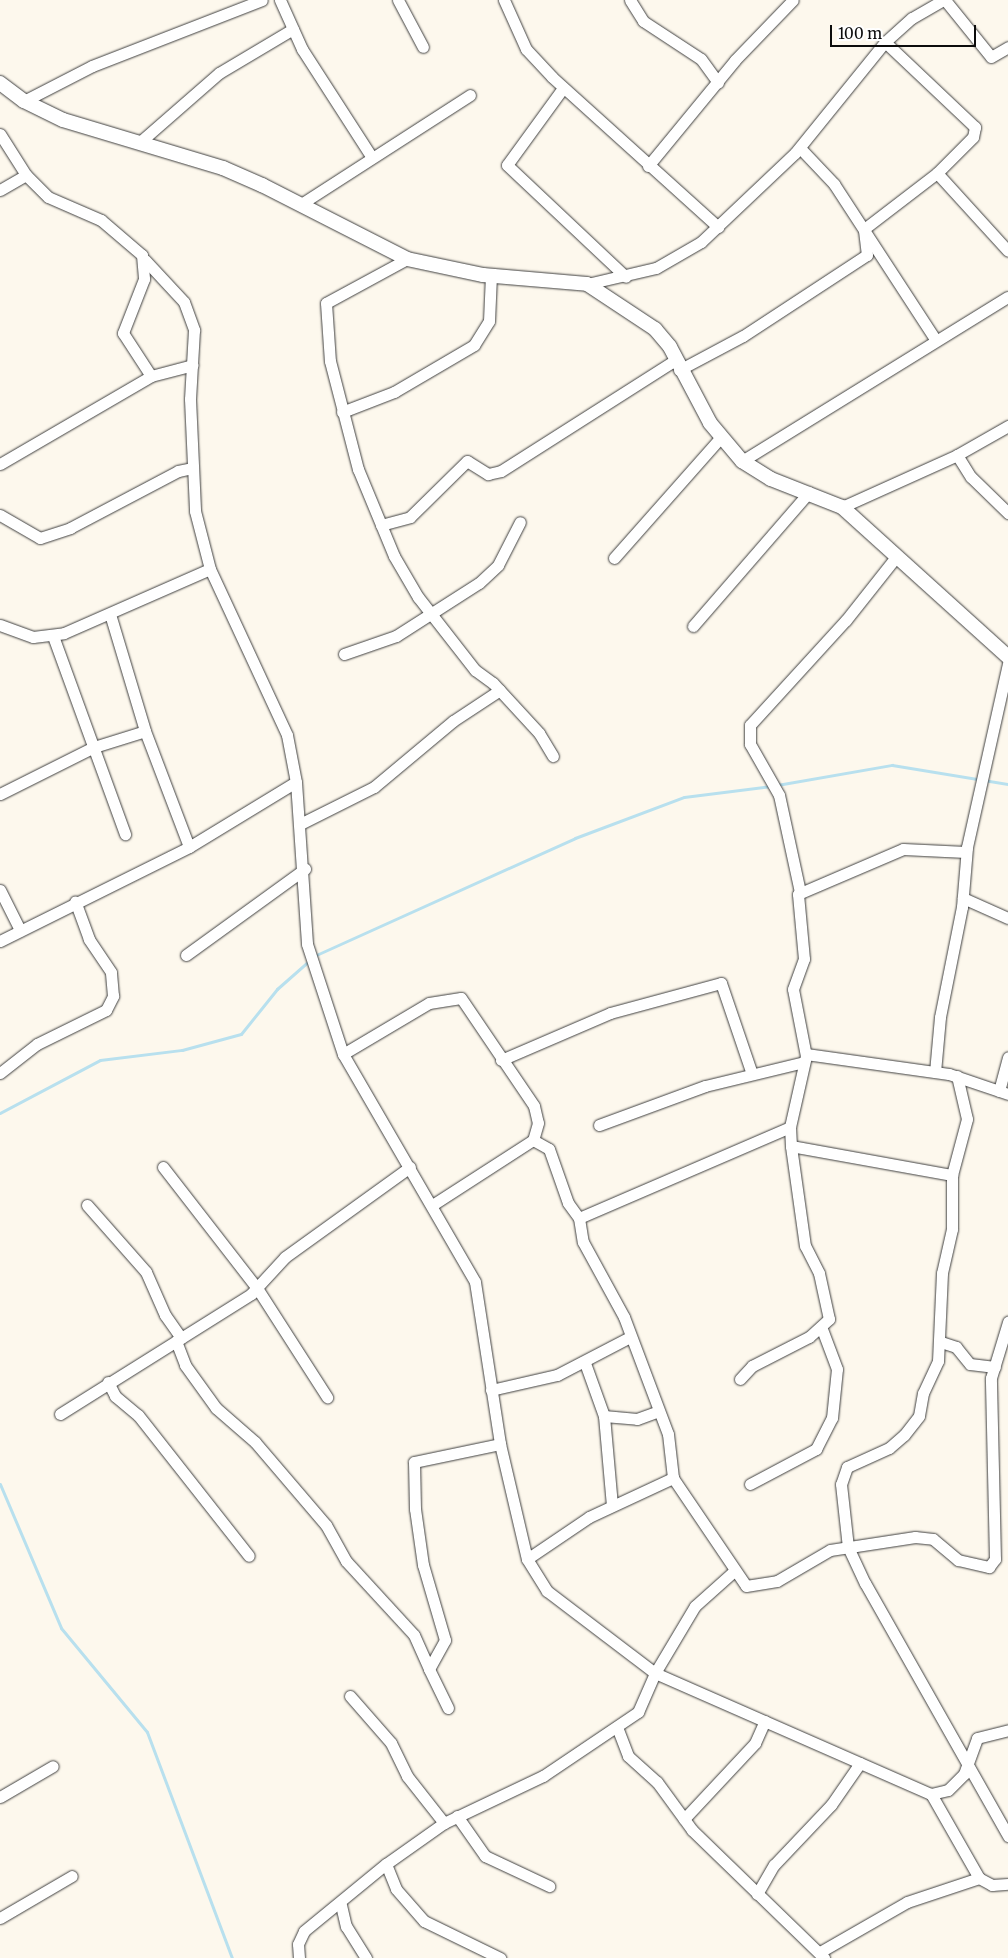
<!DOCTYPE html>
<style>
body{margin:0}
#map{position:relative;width:1008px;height:1958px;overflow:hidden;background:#fdf8ed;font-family:Merriweather,serif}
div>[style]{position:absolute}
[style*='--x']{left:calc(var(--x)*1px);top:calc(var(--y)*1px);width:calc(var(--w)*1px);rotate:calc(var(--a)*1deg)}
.stream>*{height:3px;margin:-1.5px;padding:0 1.5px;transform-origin:1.5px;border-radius:1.5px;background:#b8e0ee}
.roads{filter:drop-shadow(0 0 1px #3f3f3f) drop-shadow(0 0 1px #3f3f3f)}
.minor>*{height:11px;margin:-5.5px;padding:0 5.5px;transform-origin:5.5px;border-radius:5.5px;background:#fff}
.tertiary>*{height:14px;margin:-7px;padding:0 7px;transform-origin:7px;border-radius:7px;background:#fff}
span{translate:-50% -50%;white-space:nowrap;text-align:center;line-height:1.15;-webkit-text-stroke:5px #fff;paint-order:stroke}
.scale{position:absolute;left:830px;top:25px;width:146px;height:22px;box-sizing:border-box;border:2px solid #0c0c0c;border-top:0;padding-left:6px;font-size:15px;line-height:18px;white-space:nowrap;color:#0c0c0c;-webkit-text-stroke:4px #fff;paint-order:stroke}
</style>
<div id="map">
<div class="stream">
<div style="--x:777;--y:785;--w:117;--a:-9.9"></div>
<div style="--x:892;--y:765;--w:118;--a:9.3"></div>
<div style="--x:314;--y:956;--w:286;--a:-24.3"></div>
<div style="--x:575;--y:838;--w:116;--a:-20.6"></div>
<div style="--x:684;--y:797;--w:88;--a:-7.2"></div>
<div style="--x:0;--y:1113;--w:113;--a:-27.9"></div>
<div style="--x:100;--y:1060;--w:83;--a:-7"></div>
<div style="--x:182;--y:1050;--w:61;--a:-15.2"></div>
<div style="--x:241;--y:1034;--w:58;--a:-51.3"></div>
<div style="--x:277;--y:989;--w:44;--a:-41.3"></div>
<div style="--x:0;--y:1484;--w:156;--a:67"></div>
<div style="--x:61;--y:1628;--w:135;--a:50.4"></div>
<div style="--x:147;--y:1732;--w:241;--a:69.4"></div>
</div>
<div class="roads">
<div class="minor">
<div style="--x:280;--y:0;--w:54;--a:65.8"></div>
<div style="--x:302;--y:49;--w:127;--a:57.2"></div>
<div style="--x:398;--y:0;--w:53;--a:62"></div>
<div style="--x:504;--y:0;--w:54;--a:65.8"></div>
<div style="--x:526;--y:49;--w:38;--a:47"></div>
<div style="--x:552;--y:77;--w:224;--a:42.1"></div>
<div style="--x:630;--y:0;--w:25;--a:58"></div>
<div style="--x:643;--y:21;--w:69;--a:33.2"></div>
<div style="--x:701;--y:59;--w:29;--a:54"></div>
<div style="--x:945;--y:0;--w:73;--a:51.1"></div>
<div style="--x:991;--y:57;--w:20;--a:-30"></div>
<div style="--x:885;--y:42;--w:124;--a:43.4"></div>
<div style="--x:975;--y:127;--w:10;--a:101"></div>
<div style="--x:973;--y:137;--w:51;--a:135"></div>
<div style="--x:937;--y:173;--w:105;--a:47.7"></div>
<div style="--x:563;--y:88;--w:95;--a:126"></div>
<div style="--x:507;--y:165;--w:163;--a:43.3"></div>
<div style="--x:24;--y:101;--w:76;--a:-27.2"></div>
<div style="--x:92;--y:66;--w:182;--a:-21.2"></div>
<div style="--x:0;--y:134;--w:49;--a:57.6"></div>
<div style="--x:26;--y:175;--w:31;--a:45"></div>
<div style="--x:48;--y:197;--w:58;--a:23.5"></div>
<div style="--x:101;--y:220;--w:54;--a:40.5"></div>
<div style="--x:142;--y:255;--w:24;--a:85"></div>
<div style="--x:144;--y:279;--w:58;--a:111.3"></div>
<div style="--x:123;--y:333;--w:51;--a:56.9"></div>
<div style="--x:140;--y:142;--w:105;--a:-41.1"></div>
<div style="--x:219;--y:73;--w:86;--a:-30.7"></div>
<div style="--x:800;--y:148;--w:50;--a:46.6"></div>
<div style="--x:834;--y:184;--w:185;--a:56.9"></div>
<div style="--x:648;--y:166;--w:137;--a:-50.6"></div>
<div style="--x:735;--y:60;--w:83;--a:-46"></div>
<div style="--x:0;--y:190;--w:30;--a:-30"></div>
<div style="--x:301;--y:204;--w:201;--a:-32.8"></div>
<div style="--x:864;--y:229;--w:92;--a:-37.5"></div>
<div style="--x:407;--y:259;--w:92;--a:151.5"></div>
<div style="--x:326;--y:303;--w:58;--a:86.1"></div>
<div style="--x:330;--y:361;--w:112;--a:75.5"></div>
<div style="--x:358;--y:469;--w:94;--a:67.5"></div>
<div style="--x:394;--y:556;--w:48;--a:59.7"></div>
<div style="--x:418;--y:597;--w:93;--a:52"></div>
<div style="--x:475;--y:670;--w:22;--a:36"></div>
<div style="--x:493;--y:683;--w:68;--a:47.4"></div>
<div style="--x:539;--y:733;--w:27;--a:59"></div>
<div style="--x:145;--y:260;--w:57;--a:47.1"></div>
<div style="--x:184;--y:302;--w:30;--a:70"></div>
<div style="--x:194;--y:330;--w:69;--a:93.3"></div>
<div style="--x:190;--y:399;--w:112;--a:87.4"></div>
<div style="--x:195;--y:511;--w:60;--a:75.5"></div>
<div style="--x:210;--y:569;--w:183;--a:65.1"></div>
<div style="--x:287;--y:735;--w:48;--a:79.2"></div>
<div style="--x:296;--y:782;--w:162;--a:86.1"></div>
<div style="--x:307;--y:944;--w:116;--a:71.9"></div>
<div style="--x:343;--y:1054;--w:263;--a:59.9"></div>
<div style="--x:475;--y:1282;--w:164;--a:81.2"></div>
<div style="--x:500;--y:1444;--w:118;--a:76.8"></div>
<div style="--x:527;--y:1559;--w:38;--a:58"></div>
<div style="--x:547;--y:1591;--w:136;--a:37.2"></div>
<div style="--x:655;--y:1673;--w:301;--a:23.7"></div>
<div style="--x:931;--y:1794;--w:17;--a:-13"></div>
<div style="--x:948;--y:1790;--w:23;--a:-45"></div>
<div style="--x:964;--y:1774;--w:38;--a:-70"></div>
<div style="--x:977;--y:1738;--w:32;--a:-14"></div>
<div style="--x:587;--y:284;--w:71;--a:-13.1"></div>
<div style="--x:656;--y:268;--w:52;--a:-30"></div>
<div style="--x:701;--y:242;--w:129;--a:-43.4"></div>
<div style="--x:795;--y:153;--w:143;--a:-51"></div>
<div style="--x:885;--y:42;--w:36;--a:-42"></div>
<div style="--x:912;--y:18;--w:36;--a:-30"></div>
<div style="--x:679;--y:370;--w:72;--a:-28"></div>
<div style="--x:743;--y:336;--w:148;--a:-33.2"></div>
<div style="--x:867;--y:255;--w:26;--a:-97"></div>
<div style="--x:342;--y:412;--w:56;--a:-21"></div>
<div style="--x:394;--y:392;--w:93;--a:-30.4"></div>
<div style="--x:474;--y:345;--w:28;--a:-58"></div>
<div style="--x:489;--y:321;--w:45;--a:-87.5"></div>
<div style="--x:957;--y:455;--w:26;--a:58"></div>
<div style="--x:971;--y:477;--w:52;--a:44.2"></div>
<div style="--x:742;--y:461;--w:312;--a:-31.7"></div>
<div style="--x:0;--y:464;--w:175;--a:-30.2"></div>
<div style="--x:151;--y:376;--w:43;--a:-14.7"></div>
<div style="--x:842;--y:507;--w:126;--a:-24.3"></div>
<div style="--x:957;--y:455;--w:59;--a:-29.6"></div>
<div style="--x:0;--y:515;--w:46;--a:29.9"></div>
<div style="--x:40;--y:538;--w:32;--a:-18"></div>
<div style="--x:70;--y:528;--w:122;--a:-27.8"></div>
<div style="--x:178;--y:471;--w:14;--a:-12"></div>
<div style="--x:381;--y:525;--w:30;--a:-15"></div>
<div style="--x:410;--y:517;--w:80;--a:-44.5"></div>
<div style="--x:467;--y:461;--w:25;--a:32"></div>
<div style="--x:488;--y:474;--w:13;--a:-13"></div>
<div style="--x:501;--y:471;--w:206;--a:-32.5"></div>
<div style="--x:614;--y:558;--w:162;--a:-48.5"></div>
<div style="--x:110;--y:614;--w:122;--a:73.3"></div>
<div style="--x:145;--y:731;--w:124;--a:69.2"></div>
<div style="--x:0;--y:625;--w:35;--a:20"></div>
<div style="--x:33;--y:637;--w:31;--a:-7"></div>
<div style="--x:64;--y:633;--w:159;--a:-23.7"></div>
<div style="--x:693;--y:626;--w:177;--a:-49.1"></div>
<div style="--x:53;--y:636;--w:211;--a:70"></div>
<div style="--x:344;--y:654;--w:55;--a:-19.1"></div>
<div style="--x:396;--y:636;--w:98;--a:-32.6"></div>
<div style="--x:479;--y:583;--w:26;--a:-43"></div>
<div style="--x:498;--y:565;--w:48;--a:-62.9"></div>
<div style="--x:0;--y:794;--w:105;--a:-26.6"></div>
<div style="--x:94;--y:747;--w:53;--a:-17.4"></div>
<div style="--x:300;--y:824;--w:83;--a:-26.6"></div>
<div style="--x:374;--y:787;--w:103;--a:-39.9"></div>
<div style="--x:453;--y:721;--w:56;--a:-33.4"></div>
<div style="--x:0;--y:890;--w:45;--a:63.4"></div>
<div style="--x:800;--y:892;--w:99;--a:-102.2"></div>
<div style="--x:779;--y:795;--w:59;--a:-119.6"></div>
<div style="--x:750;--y:744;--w:19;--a:-90"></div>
<div style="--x:750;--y:725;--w:142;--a:-47.6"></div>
<div style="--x:846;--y:620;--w:80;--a:-51.6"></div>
<div style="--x:963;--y:898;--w:49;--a:24"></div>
<div style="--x:0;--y:941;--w:211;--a:-26.4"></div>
<div style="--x:189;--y:847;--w:125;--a:-31.3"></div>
<div style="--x:186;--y:955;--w:147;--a:-35.9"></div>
<div style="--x:343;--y:1054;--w:100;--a:-30.7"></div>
<div style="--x:429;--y:1003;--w:32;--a:-9"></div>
<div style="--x:461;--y:998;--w:130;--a:55.9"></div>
<div style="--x:534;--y:1106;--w:17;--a:77"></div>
<div style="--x:538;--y:1123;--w:18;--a:106"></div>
<div style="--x:533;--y:1140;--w:120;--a:147.2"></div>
<div style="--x:806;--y:1054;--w:144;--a:8"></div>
<div style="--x:949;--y:1074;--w:62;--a:18.7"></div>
<div style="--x:501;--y:1060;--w:119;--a:-23.3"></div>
<div style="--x:610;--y:1013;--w:115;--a:-15.1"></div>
<div style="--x:721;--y:983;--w:96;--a:71.2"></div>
<div style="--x:935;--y:1072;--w:55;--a:-84.8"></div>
<div style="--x:940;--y:1017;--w:112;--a:-78.7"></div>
<div style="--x:962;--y:907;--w:60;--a:-85.2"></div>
<div style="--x:967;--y:847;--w:189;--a:-77.4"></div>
<div style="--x:0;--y:1073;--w:47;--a:-38.1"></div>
<div style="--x:37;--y:1044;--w:77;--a:-26.2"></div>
<div style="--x:106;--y:1010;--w:16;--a:-63"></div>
<div style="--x:113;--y:996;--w:24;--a:-95"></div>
<div style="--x:111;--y:972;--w:40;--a:-124"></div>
<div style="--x:89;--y:939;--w:40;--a:-110.2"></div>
<div style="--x:957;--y:1076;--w:44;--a:76.9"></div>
<div style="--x:967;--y:1119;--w:58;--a:105"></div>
<div style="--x:952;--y:1175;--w:54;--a:90"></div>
<div style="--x:952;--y:1229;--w:45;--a:102.8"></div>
<div style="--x:942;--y:1273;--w:88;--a:92.6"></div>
<div style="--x:938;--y:1361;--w:35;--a:115"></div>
<div style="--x:923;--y:1393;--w:23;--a:100"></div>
<div style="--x:919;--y:1416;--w:24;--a:128"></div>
<div style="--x:904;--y:1435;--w:20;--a:139"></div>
<div style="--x:889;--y:1448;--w:46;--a:155.7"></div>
<div style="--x:847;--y:1467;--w:18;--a:109"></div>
<div style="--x:841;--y:1484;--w:63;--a:83.7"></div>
<div style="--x:848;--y:1547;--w:40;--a:65"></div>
<div style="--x:865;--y:1583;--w:291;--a:60.5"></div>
<div style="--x:999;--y:1091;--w:35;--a:-75"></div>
<div style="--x:599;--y:1125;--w:113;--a:-20.2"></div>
<div style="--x:705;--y:1086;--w:102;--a:-13.6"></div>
<div style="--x:533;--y:1140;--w:18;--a:29"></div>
<div style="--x:549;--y:1149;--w:57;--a:70.6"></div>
<div style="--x:568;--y:1203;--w:19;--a:54"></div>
<div style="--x:579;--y:1218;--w:24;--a:81"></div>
<div style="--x:583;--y:1242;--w:85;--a:61.3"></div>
<div style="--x:624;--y:1317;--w:125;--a:69.4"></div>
<div style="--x:668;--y:1434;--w:44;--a:83.5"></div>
<div style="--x:673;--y:1478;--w:130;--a:55.9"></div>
<div style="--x:746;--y:1586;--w:31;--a:-9"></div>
<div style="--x:777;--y:1581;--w:61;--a:-30.3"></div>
<div style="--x:830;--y:1550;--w:86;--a:-8.7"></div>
<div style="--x:915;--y:1537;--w:18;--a:6"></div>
<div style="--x:933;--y:1539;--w:33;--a:40"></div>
<div style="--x:958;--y:1560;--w:32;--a:13"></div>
<div style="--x:989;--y:1567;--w:10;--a:-53"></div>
<div style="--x:995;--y:1559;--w:181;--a:-91.3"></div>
<div style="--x:991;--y:1378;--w:59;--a:-73.1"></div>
<div style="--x:791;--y:1146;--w:164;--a:10.2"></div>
<div style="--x:163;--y:1167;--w:153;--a:52.2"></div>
<div style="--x:257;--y:1288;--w:130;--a:57.3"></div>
<div style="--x:87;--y:1205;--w:89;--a:48.6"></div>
<div style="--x:146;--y:1272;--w:47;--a:66.2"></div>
<div style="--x:165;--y:1315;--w:28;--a:55"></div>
<div style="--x:579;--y:1218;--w:230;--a:-23.3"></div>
<div style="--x:176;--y:1341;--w:26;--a:69"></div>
<div style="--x:185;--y:1365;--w:53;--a:54.2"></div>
<div style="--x:216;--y:1408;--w:52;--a:41.1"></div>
<div style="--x:255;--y:1442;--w:109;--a:49.5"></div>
<div style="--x:326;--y:1525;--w:41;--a:60.9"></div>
<div style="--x:346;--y:1561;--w:100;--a:47.4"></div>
<div style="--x:414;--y:1635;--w:37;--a:66"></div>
<div style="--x:941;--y:1342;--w:16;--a:18"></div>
<div style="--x:956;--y:1347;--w:22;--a:51"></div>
<div style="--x:970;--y:1364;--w:25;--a:7"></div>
<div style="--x:585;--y:1363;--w:56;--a:70.3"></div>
<div style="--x:604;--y:1416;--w:90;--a:84.9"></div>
<div style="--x:740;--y:1379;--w:18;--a:-47"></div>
<div style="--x:752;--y:1366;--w:64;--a:-27"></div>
<div style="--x:809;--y:1337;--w:27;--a:-42"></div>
<div style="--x:829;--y:1319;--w:47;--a:-102.3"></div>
<div style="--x:819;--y:1273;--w:30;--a:-117"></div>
<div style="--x:805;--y:1246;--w:101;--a:-98"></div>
<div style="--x:791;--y:1146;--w:19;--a:-93"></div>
<div style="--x:790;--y:1127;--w:73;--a:-77.3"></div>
<div style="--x:806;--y:1056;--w:68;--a:-101"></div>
<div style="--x:793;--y:989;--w:32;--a:-70"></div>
<div style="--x:804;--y:959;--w:65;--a:-95.3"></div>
<div style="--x:798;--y:894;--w:114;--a:-23.2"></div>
<div style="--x:903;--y:849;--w:63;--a:2.7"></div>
<div style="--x:108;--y:1382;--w:16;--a:63"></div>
<div style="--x:115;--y:1396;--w:30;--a:40"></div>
<div style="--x:138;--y:1415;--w:179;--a:51.8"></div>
<div style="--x:491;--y:1390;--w:68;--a:-12.8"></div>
<div style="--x:557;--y:1375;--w:82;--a:-27.5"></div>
<div style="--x:60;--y:1414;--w:226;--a:-32.1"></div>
<div style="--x:251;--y:1294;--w:50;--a:-47.4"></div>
<div style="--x:285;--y:1257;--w:154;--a:-35.8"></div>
<div style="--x:604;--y:1416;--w:33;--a:5"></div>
<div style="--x:637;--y:1419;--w:23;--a:-20"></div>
<div style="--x:750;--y:1484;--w:75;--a:-27.9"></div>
<div style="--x:816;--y:1449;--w:35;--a:-63"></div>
<div style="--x:832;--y:1418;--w:49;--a:-84.2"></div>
<div style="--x:837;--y:1369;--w:43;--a:-110.6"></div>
<div style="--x:527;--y:1559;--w:75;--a:-34.1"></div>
<div style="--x:589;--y:1517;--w:93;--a:-24.9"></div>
<div style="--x:350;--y:1696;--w:62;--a:48.9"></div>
<div style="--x:391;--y:1743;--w:37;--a:64"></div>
<div style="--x:407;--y:1776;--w:60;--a:51.8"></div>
<div style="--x:448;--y:1708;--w:43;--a:-116"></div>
<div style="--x:429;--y:1669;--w:33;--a:-61"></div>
<div style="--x:445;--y:1640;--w:78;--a:-106.3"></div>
<div style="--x:423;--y:1565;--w:57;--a:-98.1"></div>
<div style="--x:415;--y:1509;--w:47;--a:-91.2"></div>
<div style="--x:414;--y:1462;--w:88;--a:-11.8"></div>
<div style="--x:617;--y:1727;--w:31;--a:69"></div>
<div style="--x:628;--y:1756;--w:39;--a:42"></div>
<div style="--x:657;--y:1782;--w:59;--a:53.9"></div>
<div style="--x:692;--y:1830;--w:184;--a:44.1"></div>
<div style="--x:0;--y:1797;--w:61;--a:-30.3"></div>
<div style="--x:457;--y:1816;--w:49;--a:55"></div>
<div style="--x:485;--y:1856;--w:71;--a:25.1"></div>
<div style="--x:684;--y:1819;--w:104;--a:-46.9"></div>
<div style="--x:755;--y:1743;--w:24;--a:-66"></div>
<div style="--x:386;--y:1864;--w:27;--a:68"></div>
<div style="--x:396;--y:1889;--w:43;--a:48.8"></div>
<div style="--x:424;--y:1921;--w:85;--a:26"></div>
<div style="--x:979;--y:1878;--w:15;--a:28"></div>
<div style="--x:992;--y:1885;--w:16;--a:-4"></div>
<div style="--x:757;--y:1894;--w:34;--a:-60"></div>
<div style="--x:774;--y:1865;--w:83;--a:-46.5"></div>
<div style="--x:831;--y:1805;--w:51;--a:-55.4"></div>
<div style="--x:341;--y:1905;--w:22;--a:77"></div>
<div style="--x:346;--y:1926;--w:38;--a:58"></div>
<div style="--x:0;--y:1918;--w:83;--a:-30.3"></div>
<div style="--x:820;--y:1952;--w:100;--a:-29.9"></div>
<div style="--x:907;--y:1902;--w:76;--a:-18.4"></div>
<div style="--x:979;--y:1878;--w:97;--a:-119.7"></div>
<div style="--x:299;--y:1958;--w:14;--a:-94"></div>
<div style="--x:298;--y:1944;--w:14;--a:-65"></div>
<div style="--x:304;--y:1931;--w:106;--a:-39.3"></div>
<div style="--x:386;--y:1864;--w:71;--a:-35.3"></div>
<div style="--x:444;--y:1823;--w:110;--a:-25.4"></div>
<div style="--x:543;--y:1776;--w:115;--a:-34"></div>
<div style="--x:638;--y:1712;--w:43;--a:-66.4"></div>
<div style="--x:655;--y:1673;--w:78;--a:-59.2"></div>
<div style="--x:695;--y:1606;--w:51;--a:-41.8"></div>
</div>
<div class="tertiary">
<div style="--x:0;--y:83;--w:30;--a:37"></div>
<div style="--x:24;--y:101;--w:43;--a:26"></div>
<div style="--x:63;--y:120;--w:167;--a:16.7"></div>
<div style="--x:223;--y:168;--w:43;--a:23.6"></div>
<div style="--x:262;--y:185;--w:163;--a:27"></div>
<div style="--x:407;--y:259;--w:78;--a:11.9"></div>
<div style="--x:483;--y:275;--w:104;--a:4.9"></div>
<div style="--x:587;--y:284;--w:82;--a:33.5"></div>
<div style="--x:655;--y:329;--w:23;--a:50"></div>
<div style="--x:670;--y:347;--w:86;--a:62.2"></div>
<div style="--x:710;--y:423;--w:50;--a:49.9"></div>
<div style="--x:742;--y:461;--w:34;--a:32"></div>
<div style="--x:771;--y:479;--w:76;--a:21.5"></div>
<div style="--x:842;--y:507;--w:224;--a:42.1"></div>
</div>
</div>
<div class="scale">100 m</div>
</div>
